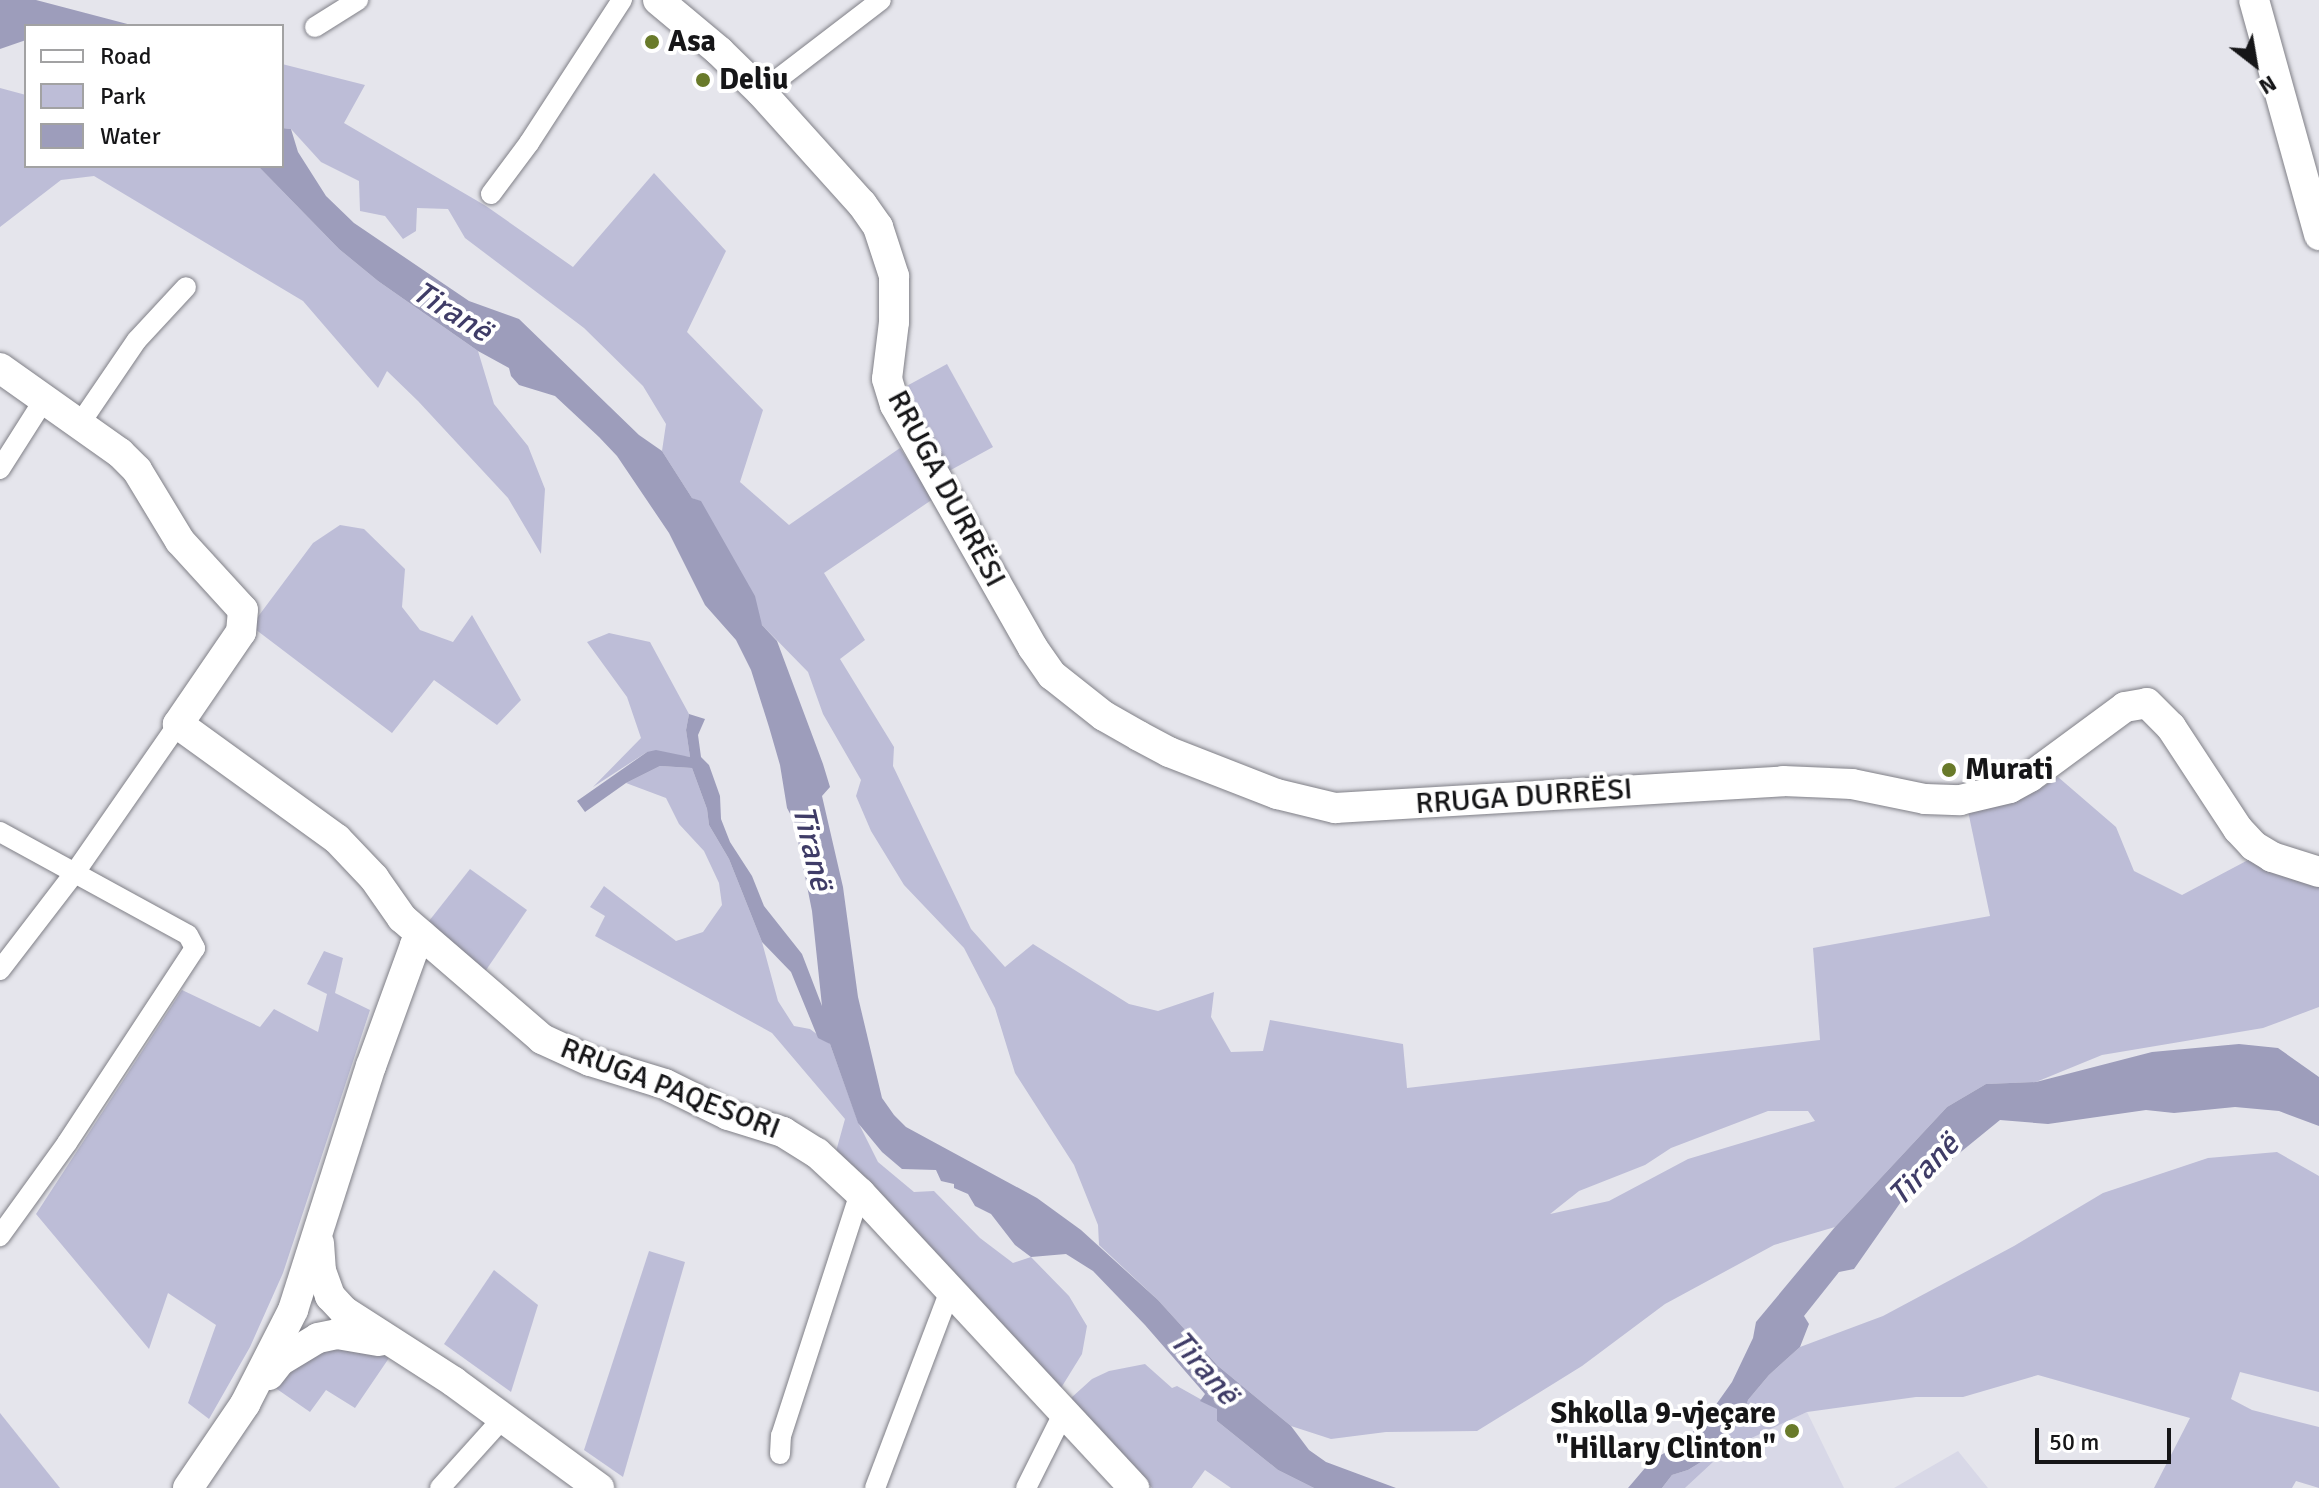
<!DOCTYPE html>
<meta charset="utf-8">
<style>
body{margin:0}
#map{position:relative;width:2319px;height:1488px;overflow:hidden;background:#e5e5ec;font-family:Signika,sans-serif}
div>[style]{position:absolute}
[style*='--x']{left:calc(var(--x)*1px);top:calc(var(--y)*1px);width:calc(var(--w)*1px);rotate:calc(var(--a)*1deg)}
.built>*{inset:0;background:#d8d8e7}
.green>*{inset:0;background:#bdbdd7}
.water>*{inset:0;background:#9d9dbb}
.roads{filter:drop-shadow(0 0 2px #808087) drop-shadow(0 0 2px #808087)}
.street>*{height:20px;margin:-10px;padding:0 10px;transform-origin:10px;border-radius:10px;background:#fff}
.secondary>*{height:30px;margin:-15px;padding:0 15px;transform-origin:15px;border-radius:15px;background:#fff}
.dots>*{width:22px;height:22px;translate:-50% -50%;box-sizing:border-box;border:4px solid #fff;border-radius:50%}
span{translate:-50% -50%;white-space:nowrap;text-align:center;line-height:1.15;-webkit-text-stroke:8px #fff;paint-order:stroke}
.poi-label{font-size:30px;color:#161618;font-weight:700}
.left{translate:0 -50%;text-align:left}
.right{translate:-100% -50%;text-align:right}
.street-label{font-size:30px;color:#161618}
.water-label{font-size:32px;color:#3f3c67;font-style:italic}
.legend{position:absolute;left:24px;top:24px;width:260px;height:144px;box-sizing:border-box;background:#fff;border:2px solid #a2a2a3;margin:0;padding:10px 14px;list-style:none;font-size:24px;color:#161618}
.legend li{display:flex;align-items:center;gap:16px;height:40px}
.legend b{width:40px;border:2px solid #a2a2a3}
.north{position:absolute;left:2215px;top:24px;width:80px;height:80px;-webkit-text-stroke:6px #fff;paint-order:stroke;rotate:149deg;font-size:22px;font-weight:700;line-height:32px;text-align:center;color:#161618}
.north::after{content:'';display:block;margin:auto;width:28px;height:36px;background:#161618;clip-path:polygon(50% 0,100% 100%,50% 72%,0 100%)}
.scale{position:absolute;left:2035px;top:1428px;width:136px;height:36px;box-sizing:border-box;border:4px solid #161618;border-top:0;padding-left:10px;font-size:24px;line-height:28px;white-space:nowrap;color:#161618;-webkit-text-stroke:6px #fff;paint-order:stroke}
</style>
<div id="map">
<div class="built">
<div style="clip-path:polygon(1807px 1412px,1844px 1488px,1685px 1488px,1726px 1450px)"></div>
<div style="clip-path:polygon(1958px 1451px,1988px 1488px,1894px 1488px)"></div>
</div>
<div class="green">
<div style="clip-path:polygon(evenodd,282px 64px,365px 85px,344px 123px,486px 206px,573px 267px,654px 173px,726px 251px,687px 332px,763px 410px,740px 482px,789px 525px,900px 448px,933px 499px,824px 573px,865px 640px,840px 659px,894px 747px,893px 766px,971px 929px,1005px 967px,1033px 944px,1129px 1004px,1158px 1011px,1214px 992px,1211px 1017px,1231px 1052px,1263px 1051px,1270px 1020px,1403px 1044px,1407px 1088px,1820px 1040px,1813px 948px,1990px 916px,1968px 811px,2005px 804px,2038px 790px,2058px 777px,2116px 827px,2134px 871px,2182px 895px,2250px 859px,2319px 878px,2319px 1007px,2263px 1028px,2102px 1055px,2036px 1082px,1986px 1084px,1947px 1107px,1835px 1227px,1774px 1245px,1665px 1304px,1582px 1366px,1477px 1431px,1386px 1432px,1331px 1439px,1291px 1426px,1218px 1366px,1158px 1300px,1099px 1245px,1098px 1225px,1074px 1165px,1015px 1073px,995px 1008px,964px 948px,904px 885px,871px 831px,856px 796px,861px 780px,823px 714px,808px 672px,762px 625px,699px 501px,692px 498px,662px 451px,666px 424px,643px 386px,584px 328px,465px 238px,448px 209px,417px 208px,416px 231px,403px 239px,385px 216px,360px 211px,359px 181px,321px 162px,291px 129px,282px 128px,282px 64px,1768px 1111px,1808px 1111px,1815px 1121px,1688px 1159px,1609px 1201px,1550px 1214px,1579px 1191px,1645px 1165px,1671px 1148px,1768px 1111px)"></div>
<div style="clip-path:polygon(0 88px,26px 95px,26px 166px,258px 166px,339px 249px,378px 281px,478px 351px,494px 404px,528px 446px,545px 489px,541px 554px,508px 498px,418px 401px,387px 371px,378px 388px,303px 301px,94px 176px,61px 180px,0 227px)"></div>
<div style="clip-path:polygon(947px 364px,993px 447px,949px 471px,903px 388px)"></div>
<div style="clip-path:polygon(340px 525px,364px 529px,405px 569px,402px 607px,420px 630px,453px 642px,472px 615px,521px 700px,497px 725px,434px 680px,392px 733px,251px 626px,313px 543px)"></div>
<div style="clip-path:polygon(609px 633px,650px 642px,689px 714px,686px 730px,690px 757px,647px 752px,593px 787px,641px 738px,627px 697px,587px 642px)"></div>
<div style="clip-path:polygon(660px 766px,692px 768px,707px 809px,709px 825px,729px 859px,762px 942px,778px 1001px,794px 1026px,810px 1029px,830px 1044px,858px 1122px,878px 1162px,914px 1192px,934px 1191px,980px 1238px,1013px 1263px,1031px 1257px,1069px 1296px,1087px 1326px,1082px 1354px,1061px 1388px,835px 1155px,845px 1119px,772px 1033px,595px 936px,605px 916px,590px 907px,604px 886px,676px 941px,703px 932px,722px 905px,719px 883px,704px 851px,679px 824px,666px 798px,626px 783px)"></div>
<div style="clip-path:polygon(470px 869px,527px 910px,482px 976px,429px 921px)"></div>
<div style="clip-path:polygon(324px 951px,343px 958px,335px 993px,370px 1010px,283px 1273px,250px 1347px,209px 1419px,188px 1403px,216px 1325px,168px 1293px,149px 1349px,36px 1214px,182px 990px,260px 1027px,274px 1009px,318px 1032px,327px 994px,307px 984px)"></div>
<div style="clip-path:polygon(2277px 1152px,2319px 1176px,2319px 1392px,2240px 1372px,2231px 1399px,2252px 1410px,2319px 1427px,2319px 1488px,2296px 1481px,2292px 1488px,2154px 1488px,2190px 1418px,2038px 1375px,1963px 1397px,1916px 1397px,1807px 1412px,1726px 1450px,1685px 1488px,1662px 1488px,1672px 1475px,1688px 1470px,1719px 1451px,1725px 1431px,1744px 1416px,1748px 1400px,1769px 1375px,1800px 1347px,1883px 1316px,2014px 1246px,2103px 1193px,2208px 1158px)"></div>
<div style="clip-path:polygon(649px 1251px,685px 1262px,623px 1477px,584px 1450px)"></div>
<div style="clip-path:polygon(494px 1270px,538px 1305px,511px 1392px,444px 1344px)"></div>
<div style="clip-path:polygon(367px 1346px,389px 1358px,355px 1408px,326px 1390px,310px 1412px,274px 1387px,310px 1352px)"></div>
<div style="clip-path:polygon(1145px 1364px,1172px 1388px,1177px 1386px,1218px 1409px,1217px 1421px,1278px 1470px,1314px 1488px,1231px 1488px,1205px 1470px,1192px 1488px,1152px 1488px,1071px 1398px,1092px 1379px,1109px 1371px)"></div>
<div style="clip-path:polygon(0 1413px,60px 1488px,0 1488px)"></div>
</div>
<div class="water">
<div style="clip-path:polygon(0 0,36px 0,135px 26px,26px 26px,26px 40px,0 49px)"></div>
<div style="clip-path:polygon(282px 128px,291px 129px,298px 152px,326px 196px,354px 223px,469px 301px,519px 319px,639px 435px,662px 451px,692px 498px,701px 501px,755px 596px,762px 625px,777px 641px,823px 764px,830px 787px,822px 796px,843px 887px,858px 997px,882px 1098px,894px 1115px,906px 1127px,1037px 1198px,1081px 1230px,1158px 1300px,1218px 1366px,1291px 1426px,1309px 1450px,1326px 1462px,1396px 1488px,1314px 1488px,1278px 1470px,1217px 1421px,1217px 1409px,1200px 1401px,1205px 1394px,1145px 1325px,1093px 1271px,1066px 1254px,1031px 1257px,1015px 1245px,991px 1214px,975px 1206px,968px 1194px,954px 1188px,954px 1184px,941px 1181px,936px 1170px,902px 1169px,882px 1152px,858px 1123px,830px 1044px,818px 1038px,791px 972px,762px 942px,729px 859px,709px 825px,707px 809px,692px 768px,660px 766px,626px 783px,585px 812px,577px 801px,647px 752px,656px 750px,690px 757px,686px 730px,689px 714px,705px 719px,698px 735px,701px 757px,709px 765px,720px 796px,721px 819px,730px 842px,752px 876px,764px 906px,802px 954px,822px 1006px,812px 911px,794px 821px,787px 808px,780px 765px,769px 727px,751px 670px,736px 640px,705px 605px,669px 533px,617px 456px,599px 437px,555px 396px,519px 385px,511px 376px,509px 368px,478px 351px,378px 281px,339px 249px,258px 166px,282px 166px)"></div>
<div style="clip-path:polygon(2239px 1044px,2278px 1048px,2319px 1077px,2319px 1126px,2279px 1111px,2235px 1107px,2174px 1113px,2146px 1110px,2048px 1124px,2000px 1120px,1903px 1199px,1854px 1269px,1839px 1272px,1804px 1316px,1809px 1324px,1800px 1347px,1769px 1375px,1748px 1400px,1744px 1416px,1725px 1431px,1719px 1451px,1688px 1470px,1672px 1475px,1662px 1488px,1628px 1488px,1651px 1461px,1686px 1440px,1715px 1406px,1732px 1382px,1753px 1338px,1756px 1322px,1835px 1227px,1947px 1107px,1986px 1084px,2036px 1082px,2152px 1052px)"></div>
</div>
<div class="roads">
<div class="street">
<div style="--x:315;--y:27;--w:51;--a:-32.1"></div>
<div style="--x:761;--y:92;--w:151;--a:-37.5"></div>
<div style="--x:491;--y:194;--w:64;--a:-53.3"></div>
<div style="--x:529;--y:143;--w:171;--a:-57"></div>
<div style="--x:81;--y:422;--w:99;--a:-55.7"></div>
<div style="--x:137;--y:340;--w:72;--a:-47.2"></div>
<div style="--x:0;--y:469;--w:84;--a:-57.6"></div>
<div style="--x:0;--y:832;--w:214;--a:28.7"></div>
<div style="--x:188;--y:935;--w:15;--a:62"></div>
<div style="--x:195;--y:948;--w:233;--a:123.3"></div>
<div style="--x:67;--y:1143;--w:115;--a:125.8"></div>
<div style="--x:0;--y:970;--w:125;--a:-52.5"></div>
<div style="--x:76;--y:871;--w:179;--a:-55.2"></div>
<div style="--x:780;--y:1454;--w:18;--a:-87"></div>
<div style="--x:781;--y:1436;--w:256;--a:-72"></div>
<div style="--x:440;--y:1488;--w:94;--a:-48"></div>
<div style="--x:875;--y:1488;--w:211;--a:-69.2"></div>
<div style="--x:1026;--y:1488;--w:85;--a:-63.4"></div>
</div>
<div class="secondary">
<div style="--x:658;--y:0;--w:80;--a:39.9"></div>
<div style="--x:719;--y:51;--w:59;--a:44.3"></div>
<div style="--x:761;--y:92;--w:151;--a:48"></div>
<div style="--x:862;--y:204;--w:28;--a:55"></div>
<div style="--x:878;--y:227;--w:52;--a:71.9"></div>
<div style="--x:894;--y:276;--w:46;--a:90"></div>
<div style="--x:894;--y:322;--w:57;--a:97"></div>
<div style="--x:887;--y:379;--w:27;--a:73"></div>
<div style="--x:895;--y:405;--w:279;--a:60.4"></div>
<div style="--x:1033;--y:648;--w:33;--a:55"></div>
<div style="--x:1052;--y:675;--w:66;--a:38.3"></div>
<div style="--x:1104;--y:716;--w:40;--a:29.7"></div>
<div style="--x:1139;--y:736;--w:34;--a:28"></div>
<div style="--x:1169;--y:752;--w:116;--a:21.3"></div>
<div style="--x:1277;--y:794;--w:60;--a:13.6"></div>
<div style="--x:1335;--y:808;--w:449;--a:-3.4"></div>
<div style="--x:1783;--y:781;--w:69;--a:2.5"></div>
<div style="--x:1852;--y:784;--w:75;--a:11.6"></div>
<div style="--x:1925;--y:799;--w:35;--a:2"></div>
<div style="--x:1960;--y:800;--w:51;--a:-13.5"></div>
<div style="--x:2010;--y:788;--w:23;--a:-29"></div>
<div style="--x:2030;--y:777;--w:118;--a:-36.4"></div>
<div style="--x:2125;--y:707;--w:22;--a:-10"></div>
<div style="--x:2147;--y:703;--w:34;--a:45"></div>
<div style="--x:2171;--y:727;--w:122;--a:56.7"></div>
<div style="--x:2238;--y:829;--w:23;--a:47"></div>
<div style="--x:2254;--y:846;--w:21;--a:31"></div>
<div style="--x:2272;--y:857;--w:49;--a:17.7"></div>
<div style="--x:2254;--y:0;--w:244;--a:74.5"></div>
<div style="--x:0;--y:368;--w:147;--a:35.3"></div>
<div style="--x:120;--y:453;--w:24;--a:45"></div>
<div style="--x:137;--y:470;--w:83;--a:58.8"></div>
<div style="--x:180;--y:541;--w:93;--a:47.6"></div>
<div style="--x:243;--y:610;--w:22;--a:95"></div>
<div style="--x:241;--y:632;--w:112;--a:124.4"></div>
<div style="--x:178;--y:724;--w:196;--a:35.9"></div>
<div style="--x:337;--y:839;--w:54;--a:46.5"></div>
<div style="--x:374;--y:878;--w:49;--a:55"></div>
<div style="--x:402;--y:918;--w:185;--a:40.8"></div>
<div style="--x:542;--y:1039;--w:53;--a:24.6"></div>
<div style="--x:590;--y:1061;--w:78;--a:17"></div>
<div style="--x:665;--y:1084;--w:70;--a:26.2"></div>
<div style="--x:728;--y:1115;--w:58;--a:17.2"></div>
<div style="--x:783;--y:1132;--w:40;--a:32"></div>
<div style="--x:817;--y:1153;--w:59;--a:42.9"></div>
<div style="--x:860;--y:1193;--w:403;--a:47.1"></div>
<div style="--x:319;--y:1243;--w:28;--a:86"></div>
<div style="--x:321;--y:1271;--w:27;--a:70"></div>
<div style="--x:330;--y:1296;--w:21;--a:47"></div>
<div style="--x:344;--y:1311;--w:131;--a:32.8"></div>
<div style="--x:454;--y:1382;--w:180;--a:36.2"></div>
<div style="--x:269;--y:1375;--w:18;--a:-52"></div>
<div style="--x:280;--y:1361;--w:44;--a:-31.2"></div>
<div style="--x:318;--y:1338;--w:19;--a:-12"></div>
<div style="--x:337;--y:1334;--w:43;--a:9.5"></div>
<div style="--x:188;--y:1488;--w:102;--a:-55.8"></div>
<div style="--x:245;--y:1404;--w:106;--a:-62.9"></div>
<div style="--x:293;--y:1310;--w:256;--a:-72.3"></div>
<div style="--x:371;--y:1066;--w:129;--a:-70"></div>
<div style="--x:415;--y:945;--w:12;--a:-55"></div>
</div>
</div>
<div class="dots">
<div style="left:652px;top:42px;background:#697a2a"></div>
<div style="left:703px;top:80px;background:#697a2a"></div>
<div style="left:1949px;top:770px;background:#697a2a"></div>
<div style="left:1792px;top:1431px;background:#697a2a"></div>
</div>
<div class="poi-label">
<span class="left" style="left:668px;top:42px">Asa</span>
<span class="left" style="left:719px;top:80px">Deliu</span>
<span class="left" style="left:1965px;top:770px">Murati</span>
<span class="right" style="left:1776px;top:1431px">Shkolla 9-vjeçare<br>"Hillary Clinton"</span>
</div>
<div class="street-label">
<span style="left:946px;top:489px;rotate:62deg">RRUGA DURRËSI</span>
<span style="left:1524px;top:797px;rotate:-4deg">RRUGA DURRËSI</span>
<span style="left:670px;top:1089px;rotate:21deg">RRUGA PAQESORI</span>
</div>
<div class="water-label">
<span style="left:452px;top:312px;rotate:32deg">Tiranë</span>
<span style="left:812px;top:848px;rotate:77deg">Tiranë</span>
<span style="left:1924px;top:1170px;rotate:-46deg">Tiranë</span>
<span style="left:1204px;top:1368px;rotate:49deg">Tiranë</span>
</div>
<ul class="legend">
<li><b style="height:10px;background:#fff"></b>Road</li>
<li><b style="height:22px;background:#bdbdd7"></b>Park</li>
<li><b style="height:22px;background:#9d9dbb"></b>Water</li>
</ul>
<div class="north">N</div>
<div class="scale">50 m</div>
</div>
